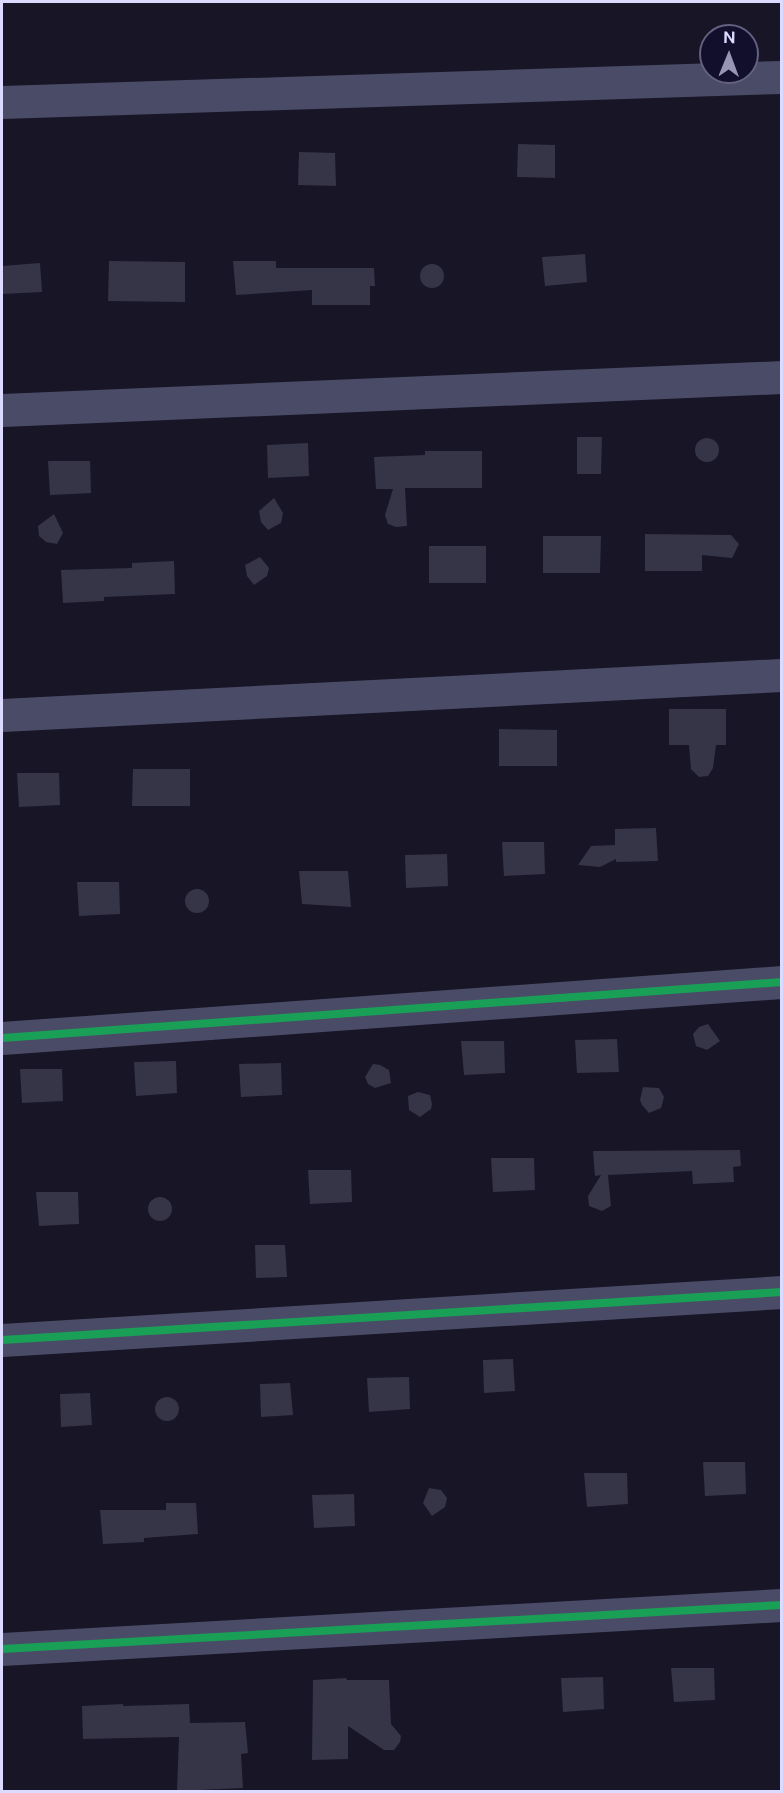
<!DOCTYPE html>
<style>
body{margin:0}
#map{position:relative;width:783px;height:1793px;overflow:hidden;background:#171526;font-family:"Public Sans",sans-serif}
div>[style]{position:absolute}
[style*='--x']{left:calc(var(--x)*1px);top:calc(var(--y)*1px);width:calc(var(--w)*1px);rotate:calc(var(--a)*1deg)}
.building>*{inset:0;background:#363447}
.round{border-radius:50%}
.minor>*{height:33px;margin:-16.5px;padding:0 16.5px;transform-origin:16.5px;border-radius:16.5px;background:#4a4b67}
.cycleway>*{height:8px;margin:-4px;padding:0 4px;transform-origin:4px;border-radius:4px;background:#1a9f57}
span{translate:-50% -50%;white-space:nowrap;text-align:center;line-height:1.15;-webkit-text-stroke:6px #120f2c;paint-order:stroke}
.frame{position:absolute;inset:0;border:3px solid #dcdaff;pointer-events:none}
.north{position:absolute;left:699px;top:24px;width:60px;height:60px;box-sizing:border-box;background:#120f2c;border:2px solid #636080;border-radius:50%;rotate:1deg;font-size:16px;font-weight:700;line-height:24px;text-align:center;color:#dcdaff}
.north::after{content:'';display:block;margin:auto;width:21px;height:27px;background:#9795b3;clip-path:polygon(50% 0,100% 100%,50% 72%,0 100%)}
</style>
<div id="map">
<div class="building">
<div style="clip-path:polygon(518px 144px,555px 145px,555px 178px,517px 177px)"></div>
<div style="clip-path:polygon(299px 152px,335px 153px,336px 186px,298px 185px)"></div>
<div style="clip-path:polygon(585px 254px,587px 282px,545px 286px,542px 257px)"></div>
<div style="clip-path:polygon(109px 261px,185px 262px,185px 302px,108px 301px)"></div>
<div style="clip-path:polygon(233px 261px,276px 261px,276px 268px,374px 268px,375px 286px,370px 286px,370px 305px,312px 305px,312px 290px,236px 295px)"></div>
<div style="clip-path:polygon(40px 263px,42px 292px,2px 294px,2px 266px)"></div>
<div class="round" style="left:420px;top:264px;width:24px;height:24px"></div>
<div style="clip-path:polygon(577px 437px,602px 437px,601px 474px,577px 474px)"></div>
<div class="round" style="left:695px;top:438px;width:24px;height:24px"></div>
<div style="clip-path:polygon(308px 443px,309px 476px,268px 478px,267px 445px)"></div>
<div style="clip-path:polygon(425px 451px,482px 451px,482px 488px,405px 488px,407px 526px,396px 527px,388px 524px,385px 515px,393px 489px,376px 489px,374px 457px,425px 455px)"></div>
<div style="clip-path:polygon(48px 461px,90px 461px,91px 493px,50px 495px)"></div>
<div style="clip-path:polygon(274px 498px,283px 513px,281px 523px,268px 530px,261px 522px,259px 511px)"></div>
<div style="clip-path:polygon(54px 514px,63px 533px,57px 544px,46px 542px,39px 536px,38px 526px)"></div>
<div style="clip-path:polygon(645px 534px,731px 535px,739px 544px,732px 558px,702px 555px,702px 571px,645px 571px)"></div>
<div style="clip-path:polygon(543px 536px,601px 536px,600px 573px,543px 573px)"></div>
<div style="clip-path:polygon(429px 546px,486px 546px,486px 583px,429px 583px)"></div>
<div style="clip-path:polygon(260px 557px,269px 568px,267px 576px,254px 585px,247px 576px,245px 565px)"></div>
<div style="clip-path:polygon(174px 561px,175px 594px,104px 597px,104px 601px,63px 603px,61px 570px,132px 568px,132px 563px)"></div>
<div style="clip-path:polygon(669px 709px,726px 709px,726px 745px,716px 745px,713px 768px,708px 776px,699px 777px,691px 769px,689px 745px,669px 745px)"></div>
<div style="clip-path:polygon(499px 729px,557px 730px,557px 766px,499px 766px)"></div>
<div style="clip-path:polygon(133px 769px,190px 769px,190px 806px,132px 806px)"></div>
<div style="clip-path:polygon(17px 773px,59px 773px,60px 805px,19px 807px)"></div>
<div style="clip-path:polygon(656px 828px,658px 861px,616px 862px,616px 859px,600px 867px,578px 865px,591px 846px,615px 845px,615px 829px)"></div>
<div style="clip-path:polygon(502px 842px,544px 842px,545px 874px,504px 876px)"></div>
<div style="clip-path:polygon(447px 854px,448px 886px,406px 888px,405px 855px)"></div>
<div style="clip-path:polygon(299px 871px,348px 871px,351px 907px,302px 904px)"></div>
<div style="clip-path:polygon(77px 882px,119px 882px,120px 914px,79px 916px)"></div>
<div class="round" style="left:185px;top:889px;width:24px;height:24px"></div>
<div style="clip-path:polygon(708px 1024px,720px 1041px,707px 1050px,696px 1046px,693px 1034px,699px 1027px)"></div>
<div style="clip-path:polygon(617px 1039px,619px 1072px,577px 1073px,575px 1040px)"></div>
<div style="clip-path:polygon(461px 1041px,504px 1041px,505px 1073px,464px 1075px)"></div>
<div style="clip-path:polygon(176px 1061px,177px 1093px,136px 1096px,134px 1062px)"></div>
<div style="clip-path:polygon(281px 1063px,282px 1095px,241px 1097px,239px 1064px)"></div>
<div style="clip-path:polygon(373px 1064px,380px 1065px,389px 1070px,391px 1083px,375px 1088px,368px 1084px,365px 1077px)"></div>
<div style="clip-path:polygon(20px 1069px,62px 1069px,63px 1101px,22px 1103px)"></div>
<div style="clip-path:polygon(643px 1087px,659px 1088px,664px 1097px,661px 1108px,649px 1113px,642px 1105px,640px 1100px)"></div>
<div style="clip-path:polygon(418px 1092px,430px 1095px,432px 1104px,431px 1109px,420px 1117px,409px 1110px,408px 1096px)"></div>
<div style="clip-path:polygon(740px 1150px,741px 1166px,733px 1167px,734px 1182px,693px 1184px,692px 1171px,608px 1175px,611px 1206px,602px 1211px,589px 1206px,588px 1196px,601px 1175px,595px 1176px,593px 1151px)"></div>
<div style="clip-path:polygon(491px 1158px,534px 1158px,535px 1190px,493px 1192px)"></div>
<div style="clip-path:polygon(308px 1170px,351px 1170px,352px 1202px,310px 1204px)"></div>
<div style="clip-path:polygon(36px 1192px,78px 1192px,79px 1224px,39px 1226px)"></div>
<div class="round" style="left:148px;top:1197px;width:24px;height:24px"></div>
<div style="clip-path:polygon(255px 1245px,285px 1245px,287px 1277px,256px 1278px)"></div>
<div style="clip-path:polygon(513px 1359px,515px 1391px,484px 1393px,483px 1360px)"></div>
<div style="clip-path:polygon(409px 1377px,410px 1409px,369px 1412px,367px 1378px)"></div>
<div style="clip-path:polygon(290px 1383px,293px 1415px,261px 1417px,260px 1384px)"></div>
<div style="clip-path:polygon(90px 1393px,92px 1425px,61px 1427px,60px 1394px)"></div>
<div class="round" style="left:155px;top:1397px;width:24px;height:24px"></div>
<div style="clip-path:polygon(703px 1462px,745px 1462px,746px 1494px,705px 1496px)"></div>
<div style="clip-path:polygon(584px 1473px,627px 1473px,628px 1504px,587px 1507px)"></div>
<div style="clip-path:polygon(429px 1488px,441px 1490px,447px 1498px,445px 1507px,432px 1516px,423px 1503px)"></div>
<div style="clip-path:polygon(354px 1494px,355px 1526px,314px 1528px,312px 1495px)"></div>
<div style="clip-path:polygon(166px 1503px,196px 1503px,198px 1534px,144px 1538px,144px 1542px,103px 1544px,100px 1510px,166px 1510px)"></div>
<div style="clip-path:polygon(671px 1668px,714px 1668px,715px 1700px,674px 1702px)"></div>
<div style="clip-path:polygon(603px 1677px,604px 1709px,563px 1712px,561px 1678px)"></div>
<div style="clip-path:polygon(346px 1678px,347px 1680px,389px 1680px,391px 1724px,401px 1736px,400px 1742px,394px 1750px,384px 1750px,348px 1726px,348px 1759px,312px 1760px,313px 1680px)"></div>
<div style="clip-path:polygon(123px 1704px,123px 1706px,189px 1704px,190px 1723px,245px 1722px,248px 1753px,241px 1754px,243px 1788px,177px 1791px,179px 1737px,83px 1739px,82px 1706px)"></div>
</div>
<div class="minor">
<div style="--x:2;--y:102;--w:780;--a:-1.84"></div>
<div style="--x:2;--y:410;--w:781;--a:-2.42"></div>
<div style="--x:2;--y:715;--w:781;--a:-2.94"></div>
<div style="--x:2;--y:1038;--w:782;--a:-4.11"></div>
<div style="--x:2;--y:1340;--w:781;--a:-3.52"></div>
<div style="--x:2;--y:1649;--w:781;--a:-3.23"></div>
</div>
<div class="cycleway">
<div style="--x:2;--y:1038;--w:782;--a:-4.11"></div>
<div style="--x:2;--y:1340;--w:781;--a:-3.52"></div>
<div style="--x:2;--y:1649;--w:781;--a:-3.23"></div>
</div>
<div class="frame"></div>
<div class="north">N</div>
</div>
